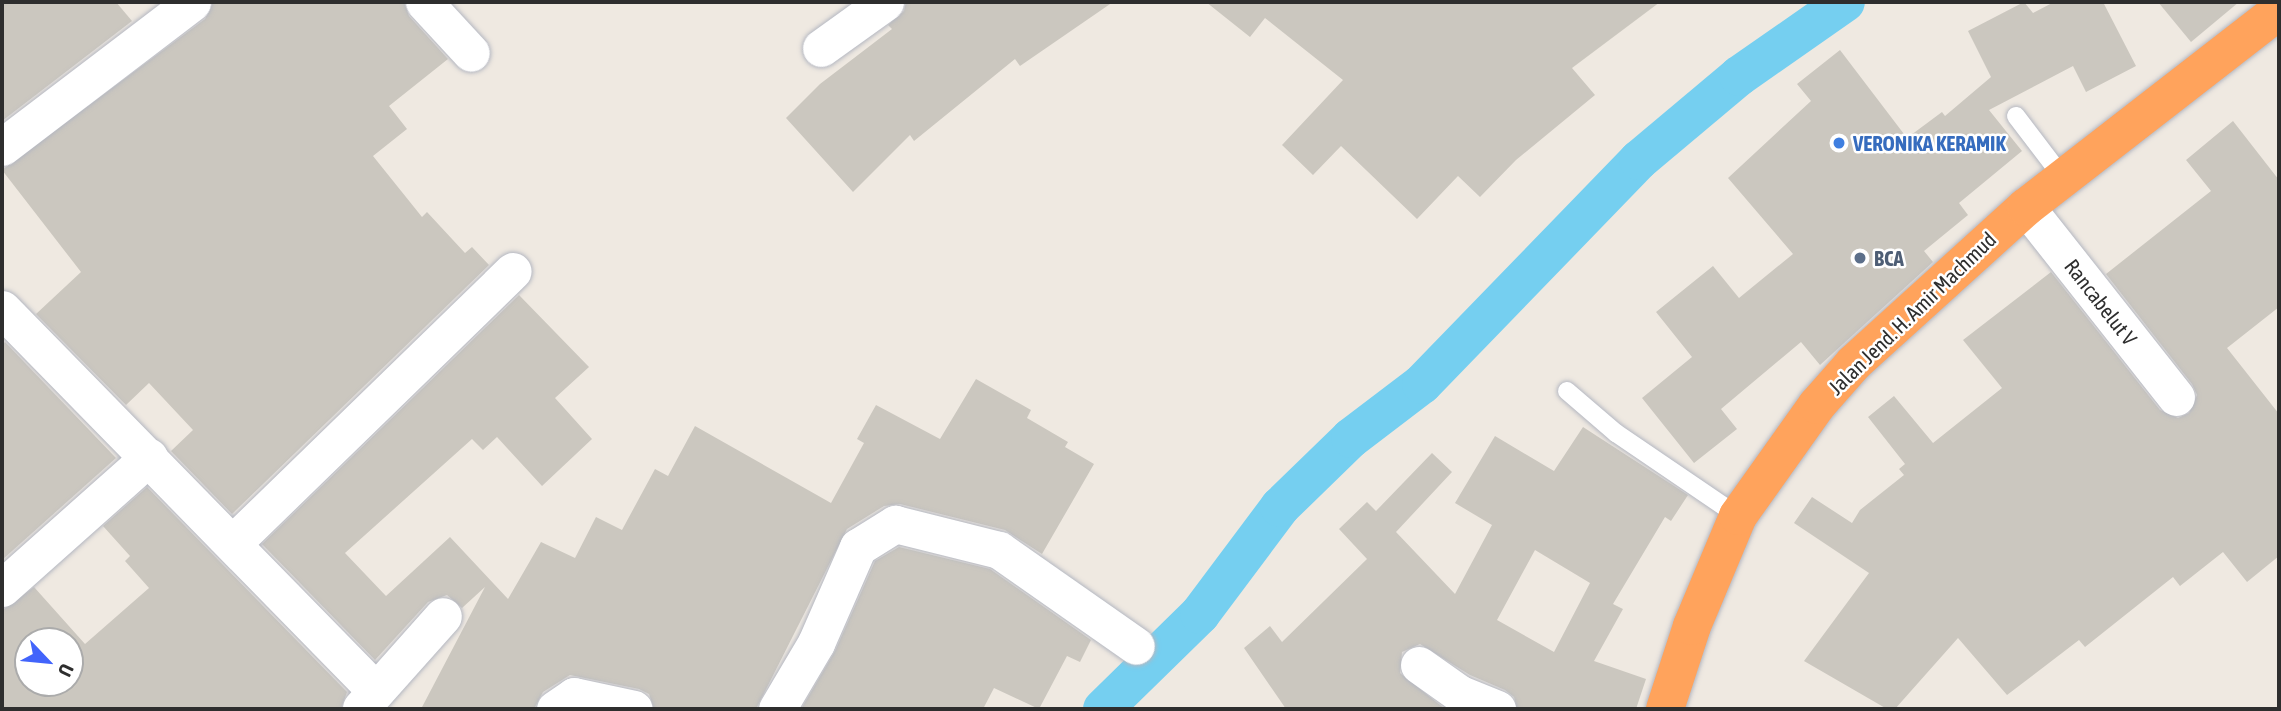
<!DOCTYPE html>
<style>
body{margin:0}
#map{position:relative;width:2281px;height:711px;overflow:hidden;background:#efe9e1;font-family:"Asap Condensed",sans-serif}
div>[style]{position:absolute}
[style*='--x']{left:calc(var(--x)*1px);top:calc(var(--y)*1px);width:calc(var(--w)*1px);rotate:calc(var(--a)*1deg)}
.canal>*{height:40px;margin:-20px;padding:0 20px;transform-origin:20px;border-radius:20px;background:#75cff0}
.building>*{inset:0;background:#cbc7bf}
.roads{filter:drop-shadow(0 0 2px #b4b7c1) drop-shadow(0 0 2px #b4b7c1)}
.lane>*{height:18px;margin:-9px;padding:0 9px;transform-origin:9px;border-radius:9px;background:#fff}
.street>*{height:37px;margin:-18.5px;padding:0 18.5px;transform-origin:18.5px;border-radius:18.5px;background:#fff}
.highway>*{height:38px;margin:-19px;padding:0 19px;transform-origin:19px;border-radius:19px;background:#ffa35c}
.dots>*{width:19px;height:19px;translate:-50% -50%;box-sizing:border-box;border:4px solid #fff;border-radius:50%}
span{translate:-50% -50%;white-space:nowrap;text-align:center;line-height:1.15;-webkit-text-stroke:5px #fff;paint-order:stroke}
.shop-label{font-size:21px;color:#366cbe;font-weight:700}
.left{translate:0 -50%;text-align:left}
.service-label{font-size:21px;color:#4e5e75;font-weight:700}
.street-label{font-size:21px;color:#2e2e2e}
.frame{position:absolute;inset:0;border:4px solid #2e2e2e;pointer-events:none}
.north{position:absolute;left:14px;top:627px;width:70px;height:70px;box-sizing:border-box;background:#fff;border:2px solid #ababab;border-radius:50%;rotate:116deg;font-size:19px;font-weight:700;line-height:28px;text-align:center;color:#2e2e2e}
.north::after{content:'';display:block;margin:auto;width:24px;height:32px;background:#4264fb;clip-path:polygon(50% 0,100% 100%,50% 72%,0 100%)}
</style>
<div id="map">
<div class="canal">
<div style="--x:1103;--y:709;--w:136;--a:-44.4"></div>
<div style="--x:1200;--y:614;--w:134;--a:-53.2"></div>
<div style="--x:1280;--y:507;--w:99;--a:-44.2"></div>
<div style="--x:1351;--y:438;--w:89;--a:-37.3"></div>
<div style="--x:1422;--y:384;--w:312;--a:-45.9"></div>
<div style="--x:1639;--y:160;--w:131;--a:-40"></div>
<div style="--x:1739;--y:76;--w:129;--a:-34.9"></div>
</div>
<div class="building">
<div style="clip-path:polygon(2px 2px,116px 2px,132px 21px,2px 121px)"></div>
<div style="clip-path:polygon(213px 2px,404px 2px,409px 16px,448px 59px,389px 106px,407px 129px,373px 156px,422px 217px,427px 212px,465px 253px,472px 247px,489px 265px,232px 514px,171px 451px,193px 430px,149px 383px,126px 405px,36px 314px,81px 272px,2px 170px,205px 19px)"></div>
<div style="clip-path:polygon(906px 2px,1113px 2px,1020px 66px,1015px 59px,914px 141px,910px 135px,853px 192px,786px 118px,820px 84px,892px 29px,888px 25px,904px 11px)"></div>
<div style="clip-path:polygon(1206px 2px,1660px 2px,1572px 68px,1595px 95px,1516px 160px,1480px 197px,1458px 176px,1417px 219px,1341px 146px,1313px 175px,1282px 145px,1343px 80px,1265px 18px,1250px 37px)"></div>
<div style="clip-path:polygon(2024px 2px,2033px 13px,2054px 2px,2103px 2px,2136px 66px,2086px 92px,2073px 66px,1989px 110px,2022px 151px,1959px 203px,1968px 215px,1924px 251px,1933px 262px,1820px 365px,1801px 342px,1721px 409px,1737px 429px,1694px 463px,1642px 398px,1692px 357px,1656px 312px,1713px 266px,1739px 298px,1793px 254px,1728px 178px,1811px 101px,1797px 84px,1840px 50px,1907px 138px,1942px 112px,1945px 116px,1991px 77px,1968px 31px)"></div>
<div style="clip-path:polygon(2158px 2px,2239px 2px,2191px 42px)"></div>
<div style="clip-path:polygon(2233px 121px,2279px 180px,2279px 307px,2227px 348px,2279px 414px,2279px 556px,2247px 582px,2223px 552px,2180px 586px,2173px 577px,2085px 647px,2079px 640px,2007px 695px,1958px 638px,1895px 709px,1887px 709px,1804px 661px,1869px 573px,1794px 523px,1812px 497px,1852px 523px,1860px 510px,1904px 475px,1899px 469px,1905px 464px,1868px 417px,1894px 396px,1933px 443px,2002px 388px,1963px 340px,2051px 272px,2160px 410px,2178px 418px,2189px 413px,2197px 395px,2192px 384px,2106px 274px,2211px 191px,2186px 160px)"></div>
<div style="clip-path:polygon(519px 295px,589px 367px,555px 398px,592px 439px,542px 486px,497px 437px,483px 450px,472px 439px,345px 553px,386px 596px,450px 537px,508px 599px,541px 542px,575px 558px,596px 517px,622px 530px,655px 469px,668px 476px,695px 426px,831px 503px,864px 443px,857px 439px,876px 405px,940px 439px,976px 379px,1031px 410px,1027px 418px,1068px 442px,1065px 447px,1094px 464px,1042px 554px,1005px 530px,900px 504px,884px 506px,847px 529px,756px 709px,654px 709px,649px 694px,639px 689px,570px 675px,543px 692px,534px 709px,421px 709px,485px 587px,462px 608px,447px 595px,428px 602px,375px 660px,262px 544px)"></div>
<div style="clip-path:polygon(5px 342px,116px 458px,2px 560px,2px 345px)"></div>
<div style="clip-path:polygon(evenodd,1583px 427px,1688px 495px,1671px 521px,1665px 517px,1613px 604px,1623px 609px,1594px 661px,1646px 679px,1636px 709px,1517px 709px,1514px 697px,1505px 690px,1470px 675px,1420px 644px,1402px 652px,1400px 673px,1445px 709px,1286px 709px,1244px 648px,1270px 626px,1282px 642px,1367px 559px,1339px 529px,1367px 502px,1376px 511px,1432px 453px,1452px 472px,1396px 532px,1455px 594px,1492px 525px,1455px 503px,1495px 436px,1554px 471px,1583px 427px,1535px 550px,1590px 583px,1554px 652px,1497px 620px,1535px 550px)"></div>
<div style="clip-path:polygon(evenodd,147px 487px,347px 692px,341px 709px,2px 709px,4px 609px,34px 587px,85px 644px,149px 588px,125px 561px,130px 556px,103px 526px,147px 487px,28px 641px,70px 641px,70px 683px,28px 683px,28px 641px)"></div>
<div style="clip-path:polygon(899px 547px,990px 569px,1091px 640px,1080px 662px,1067px 656px,1039px 709px,994px 688px,983px 709px,801px 709px,835px 651px,875px 561px)"></div>
</div>
<div class="roads">
<div class="lane">
<div style="--x:2016;--y:116;--w:79;--a:52.7"></div>
<div style="--x:1567;--y:391;--w:65;--a:40.6"></div>
<div style="--x:1616;--y:433;--w:148;--a:34.2"></div>
</div>
<div class="street">
<div style="--x:424;--y:2;--w:69;--a:47.3"></div>
<div style="--x:821;--y:48;--w:79;--a:-35.7"></div>
<div style="--x:2;--y:147;--w:239;--a:-37.3"></div>
<div style="--x:2026;--y:207;--w:242;--a:51.7"></div>
<div style="--x:2;--y:309;--w:532;--a:45.61"></div>
<div style="--x:233;--y:543;--w:390;--a:-44.2"></div>
<div style="--x:2;--y:588;--w:197;--a:-41.7"></div>
<div style="--x:1419;--y:665;--w:50;--a:35.3"></div>
<div style="--x:1460;--y:694;--w:40;--a:22"></div>
<div style="--x:361;--y:708;--w:123;--a:-48.3"></div>
<div style="--x:555;--y:709;--w:23;--a:-34"></div>
<div style="--x:574;--y:696;--w:61;--a:12.2"></div>
<div style="--x:777;--y:709;--w:77;--a:-59.4"></div>
<div style="--x:816;--y:643;--w:105;--a:-66.4"></div>
<div style="--x:858;--y:547;--w:44;--a:-31.9"></div>
<div style="--x:895;--y:524;--w:107;--a:14"></div>
<div style="--x:999;--y:550;--w:167;--a:35"></div>
</div>
<div class="highway">
<div style="--x:1665;--y:709;--w:87;--a:-72"></div>
<div style="--x:1692;--y:626;--w:119;--a:-67.3"></div>
<div style="--x:1738;--y:516;--w:136;--a:-54.6"></div>
<div style="--x:1817;--y:405;--w:56;--a:-48.6"></div>
<div style="--x:1854;--y:363;--w:232;--a:-42.2"></div>
<div style="--x:2026;--y:207;--w:320;--a:-37.8"></div>
</div>
</div>
<div class="dots">
<div style="left:1839px;top:143px;background:#3f7fe0"></div>
<div style="left:1860px;top:258px;background:#5c6f8a"></div>
</div>
<div class="shop-label">
<span class="left" style="left:1853px;top:143px">VERONIKA KERAMIK</span>
</div>
<div class="service-label">
<span class="left" style="left:1874px;top:258px">BCA</span>
</div>
<div class="street-label">
<span style="left:2101px;top:302px;rotate:52deg">Rancabelut V</span>
<span style="left:1912px;top:313px;rotate:-44deg">Jalan Jend. H. Amir Machmud</span>
</div>
<div class="frame"></div>
<div class="north">U</div>
</div>
